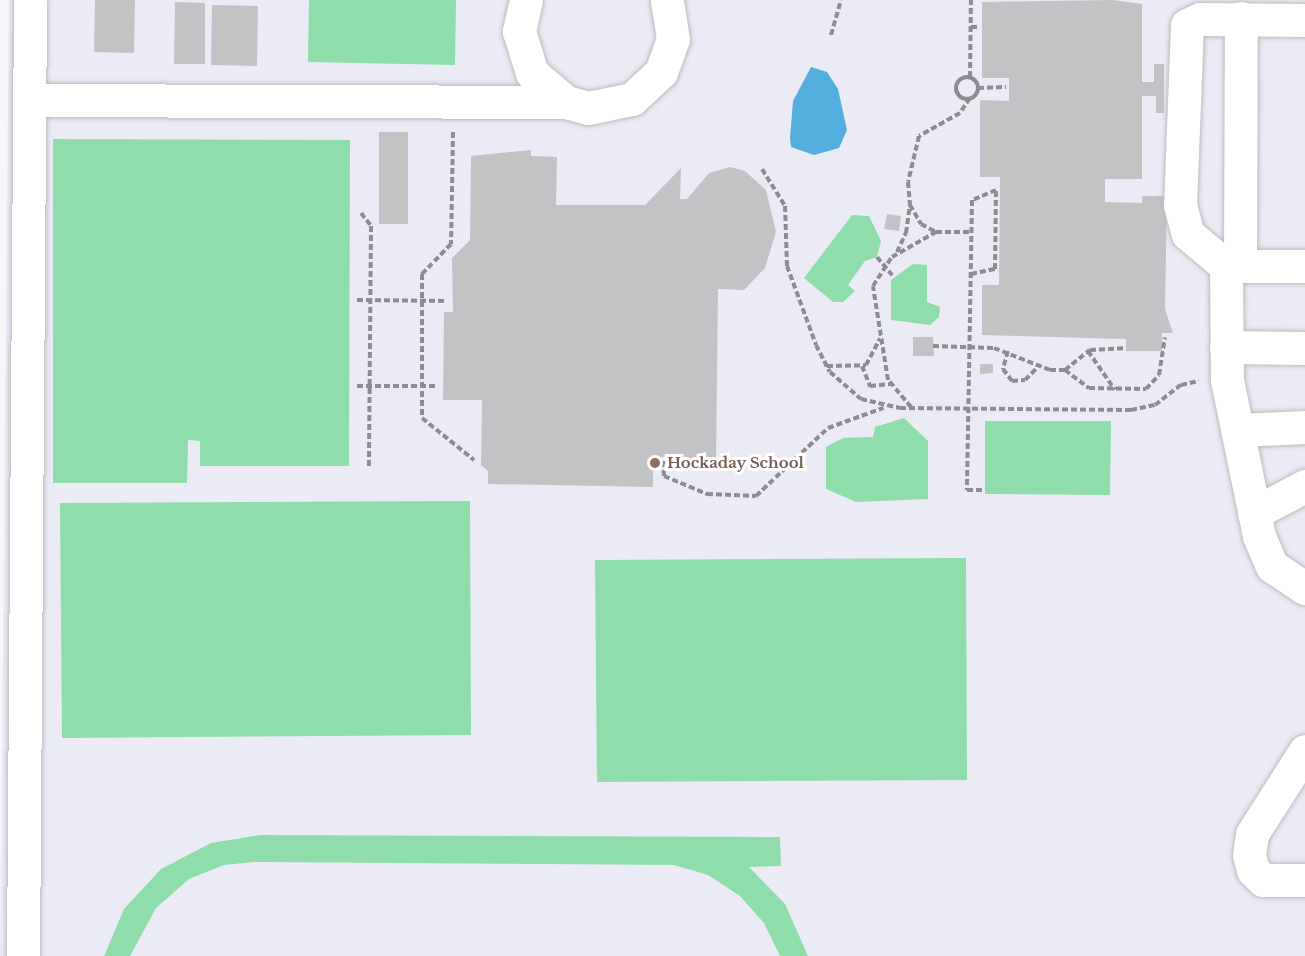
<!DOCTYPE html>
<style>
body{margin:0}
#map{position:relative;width:1305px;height:956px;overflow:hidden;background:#f7f7fa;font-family:"Libre Baskerville",serif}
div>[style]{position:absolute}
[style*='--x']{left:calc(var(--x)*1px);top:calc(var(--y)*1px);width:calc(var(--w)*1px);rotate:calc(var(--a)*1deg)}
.built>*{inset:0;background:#ebebf5}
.green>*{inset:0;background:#8eddab}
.water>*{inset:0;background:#52afdd}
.building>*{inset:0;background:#c3c2c4}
.path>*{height:4px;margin-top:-2px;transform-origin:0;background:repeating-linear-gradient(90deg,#8d8d90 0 6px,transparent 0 9px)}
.path>.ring{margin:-2px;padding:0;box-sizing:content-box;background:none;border:4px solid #8d8d90;border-radius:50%}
.roads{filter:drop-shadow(0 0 2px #bcbcbf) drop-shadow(0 0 2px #bcbcbf)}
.minor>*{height:33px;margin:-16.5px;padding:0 16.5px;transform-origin:16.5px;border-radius:16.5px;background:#fff}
.dots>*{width:16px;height:16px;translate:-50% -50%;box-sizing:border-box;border:3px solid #fff;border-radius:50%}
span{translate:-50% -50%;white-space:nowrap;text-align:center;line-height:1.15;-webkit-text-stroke:6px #fff;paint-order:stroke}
.education-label{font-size:15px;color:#785e54;font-weight:700}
.left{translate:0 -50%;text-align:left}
</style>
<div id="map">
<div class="built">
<div style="clip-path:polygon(9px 0,1305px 0,1305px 956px,0 956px)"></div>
</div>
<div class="green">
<div style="clip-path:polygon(309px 0,456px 0,455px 65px,308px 62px)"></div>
<div style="clip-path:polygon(53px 139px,350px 140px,349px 466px,200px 466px,200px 441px,188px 440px,187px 483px,53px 483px)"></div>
<div style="clip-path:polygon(852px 215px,869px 216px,881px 241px,877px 257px,865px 261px,848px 285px,855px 291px,843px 302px,833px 302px,804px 278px)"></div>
<div style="clip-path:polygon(913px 264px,927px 265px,927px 302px,940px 307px,939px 317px,930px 325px,891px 320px,891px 280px)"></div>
<div style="clip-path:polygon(904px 418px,928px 441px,928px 499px,856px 502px,826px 489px,826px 447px,843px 438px,873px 437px,875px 427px)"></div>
<div style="clip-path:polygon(985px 421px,1111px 421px,1110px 495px,985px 494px)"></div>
<div style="clip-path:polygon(470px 501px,471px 735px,62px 738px,60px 503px)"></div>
<div style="clip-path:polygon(966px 558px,967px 780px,597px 782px,595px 560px)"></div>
<div style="clip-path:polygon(261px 835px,780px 837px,781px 866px,749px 867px,785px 904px,808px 956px,780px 956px,764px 923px,740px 896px,708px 875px,674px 865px,254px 862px,224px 865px,189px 879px,156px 908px,130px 956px,104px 956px,124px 909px,161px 869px,211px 843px)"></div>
</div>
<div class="water">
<div style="clip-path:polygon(811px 67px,827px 72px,838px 89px,847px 130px,839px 148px,814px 155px,791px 147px,790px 138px,793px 101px)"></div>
</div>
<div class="building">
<div style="clip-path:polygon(95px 0,135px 0,134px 53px,94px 52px)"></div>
<div style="clip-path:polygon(1113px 0,1142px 4px,1142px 82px,1154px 82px,1154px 64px,1164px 64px,1164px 113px,1156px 113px,1156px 96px,1142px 96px,1142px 179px,1105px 179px,1105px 202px,1142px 203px,1142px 196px,1167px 196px,1165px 309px,1173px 333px,1162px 333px,1162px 351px,1126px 351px,1126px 339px,982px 335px,982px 285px,999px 285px,1000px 177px,980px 177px,980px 100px,1009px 101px,1009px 78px,982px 78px,982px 2px)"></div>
<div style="clip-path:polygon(175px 2px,205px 3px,205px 64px,174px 64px)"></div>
<div style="clip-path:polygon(212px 5px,258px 6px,257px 66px,211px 65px)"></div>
<div style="clip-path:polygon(379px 132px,408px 132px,408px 224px,379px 224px)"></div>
<div style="clip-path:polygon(531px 150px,531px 156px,557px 157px,556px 205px,645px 205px,681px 168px,680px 199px,687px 199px,709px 173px,730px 167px,745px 171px,766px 190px,776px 232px,765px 268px,744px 290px,718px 289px,716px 463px,669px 463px,669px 457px,653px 457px,653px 487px,488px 484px,488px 471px,481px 465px,482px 400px,443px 400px,444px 312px,453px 312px,452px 258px,470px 240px,471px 156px)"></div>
<div style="clip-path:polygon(887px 214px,901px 216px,899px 231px,884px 229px)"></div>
<div style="clip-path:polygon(913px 337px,933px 337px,934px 356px,913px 356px)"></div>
<div style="clip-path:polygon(980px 364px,993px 364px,993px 373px,980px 374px)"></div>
</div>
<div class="path">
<div style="--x:971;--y:27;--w:9;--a:0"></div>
<div style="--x:831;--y:35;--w:36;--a:-74"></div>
<div style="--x:970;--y:77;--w:77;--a:-89.3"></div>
<div class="ring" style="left:956px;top:77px;width:18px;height:18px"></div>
<div style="--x:978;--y:88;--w:28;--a:-2"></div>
<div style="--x:970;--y:98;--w:18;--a:124"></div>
<div style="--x:960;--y:113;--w:47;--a:150.7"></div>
<div style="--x:919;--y:136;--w:47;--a:103.4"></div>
<div style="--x:908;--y:182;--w:23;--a:85"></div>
<div style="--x:910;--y:205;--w:22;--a:60"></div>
<div style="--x:921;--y:224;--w:17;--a:28"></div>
<div style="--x:936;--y:232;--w:35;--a:0"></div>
<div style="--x:453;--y:132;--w:112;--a:91"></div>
<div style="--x:451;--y:244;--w:42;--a:134"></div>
<div style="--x:422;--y:274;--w:144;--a:90"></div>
<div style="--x:422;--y:418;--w:67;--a:38.9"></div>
<div style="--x:762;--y:169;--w:44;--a:58.1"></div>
<div style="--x:785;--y:206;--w:60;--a:88.1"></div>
<div style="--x:787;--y:266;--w:84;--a:69.8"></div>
<div style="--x:816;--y:345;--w:30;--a:63"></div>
<div style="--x:830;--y:372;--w:41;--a:41.1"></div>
<div style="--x:861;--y:399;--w:40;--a:13"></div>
<div style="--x:900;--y:408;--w:231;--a:0.5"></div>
<div style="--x:1131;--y:410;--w:25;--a:-12"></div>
<div style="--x:1155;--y:405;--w:33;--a:-38"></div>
<div style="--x:1181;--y:385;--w:18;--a:-13"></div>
<div style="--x:361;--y:213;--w:16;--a:52"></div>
<div style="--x:371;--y:226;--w:240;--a:90.5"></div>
<div style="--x:897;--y:252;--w:21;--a:-65"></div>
<div style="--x:906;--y:233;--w:28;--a:-82"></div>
<div style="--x:877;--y:257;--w:26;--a:50"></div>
<div style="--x:971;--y:274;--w:25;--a:-12"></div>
<div style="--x:995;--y:269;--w:79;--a:-89.3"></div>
<div style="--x:996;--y:190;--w:26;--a:157"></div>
<div style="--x:972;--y:200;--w:290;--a:91"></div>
<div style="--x:967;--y:490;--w:18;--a:0"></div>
<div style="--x:357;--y:300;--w:90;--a:0.6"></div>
<div style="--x:933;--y:346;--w:61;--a:1.9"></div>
<div style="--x:994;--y:348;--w:60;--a:21.4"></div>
<div style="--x:1050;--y:370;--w:15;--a:0"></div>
<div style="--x:1065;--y:370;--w:32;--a:-39"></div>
<div style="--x:1090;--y:350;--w:34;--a:-3"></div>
<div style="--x:1008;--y:351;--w:19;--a:106"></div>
<div style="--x:1003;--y:369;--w:15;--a:53"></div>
<div style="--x:1012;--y:381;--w:13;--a:-4"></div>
<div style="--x:1025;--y:380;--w:16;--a:-45"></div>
<div style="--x:1088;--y:351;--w:47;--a:55.3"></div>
<div style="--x:827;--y:366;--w:39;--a:-1"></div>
<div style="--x:866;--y:365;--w:30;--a:-62"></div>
<div style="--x:862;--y:366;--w:22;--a:68"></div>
<div style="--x:870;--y:386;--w:20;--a:-6"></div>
<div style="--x:1065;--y:370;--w:30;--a:37"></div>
<div style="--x:1089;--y:388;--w:57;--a:1"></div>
<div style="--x:1146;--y:389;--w:19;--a:-47"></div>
<div style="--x:1159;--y:375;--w:38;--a:-81"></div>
<div style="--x:357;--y:386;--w:81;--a:0"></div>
<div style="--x:911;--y:407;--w:35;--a:-130"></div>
<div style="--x:888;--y:380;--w:95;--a:-99.1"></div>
<div style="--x:873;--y:286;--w:35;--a:-57"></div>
<div style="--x:892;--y:257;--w:51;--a:-29.6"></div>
<div style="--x:663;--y:461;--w:15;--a:86"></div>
<div style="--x:664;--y:476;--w:47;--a:22.7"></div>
<div style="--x:707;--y:494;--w:49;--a:2.3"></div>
<div style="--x:756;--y:496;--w:99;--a:-43.4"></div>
<div style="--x:828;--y:428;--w:59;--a:-20"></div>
</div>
<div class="roads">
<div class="minor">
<div style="--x:526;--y:0;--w:32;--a:103"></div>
<div style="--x:519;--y:31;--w:44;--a:72.8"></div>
<div style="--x:532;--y:73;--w:45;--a:40.5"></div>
<div style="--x:566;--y:102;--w:23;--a:15"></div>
<div style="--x:588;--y:108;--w:45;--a:-11.6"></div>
<div style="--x:632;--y:99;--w:40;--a:-43"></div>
<div style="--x:661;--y:72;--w:35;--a:-70"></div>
<div style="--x:673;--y:39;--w:39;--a:-99"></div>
<div style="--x:1305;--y:20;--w:105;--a:-179.5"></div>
<div style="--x:1200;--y:19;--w:14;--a:155"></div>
<div style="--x:1187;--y:25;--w:180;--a:92.2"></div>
<div style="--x:1180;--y:205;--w:30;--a:75"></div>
<div style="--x:1188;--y:234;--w:50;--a:40.1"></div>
<div style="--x:1226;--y:266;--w:79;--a:0"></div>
<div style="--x:29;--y:100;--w:537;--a:0.21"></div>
<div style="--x:1226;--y:266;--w:114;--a:89.5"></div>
<div style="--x:1227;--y:380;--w:159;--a:78.4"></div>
<div style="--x:1259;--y:536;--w:33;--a:67"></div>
<div style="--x:1272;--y:566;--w:40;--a:34"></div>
<div style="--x:1240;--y:266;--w:248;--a:-89.8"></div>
<div style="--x:1226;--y:347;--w:79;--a:0.7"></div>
<div style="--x:1237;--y:430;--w:68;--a:-2.5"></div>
<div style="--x:1254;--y:513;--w:58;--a:-27.9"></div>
<div style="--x:1305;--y:751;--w:98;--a:122.6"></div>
<div style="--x:1252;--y:834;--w:21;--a:98"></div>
<div style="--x:1249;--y:855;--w:16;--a:75"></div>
<div style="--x:1253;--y:870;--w:14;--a:45"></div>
<div style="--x:1263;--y:880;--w:42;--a:0"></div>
<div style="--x:23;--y:956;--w:956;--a:-89.58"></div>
</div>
</div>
<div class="dots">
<div style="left:655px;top:463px;background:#8d6e63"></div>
</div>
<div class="education-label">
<span class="left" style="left:667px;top:463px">Hockaday School</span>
</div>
</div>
